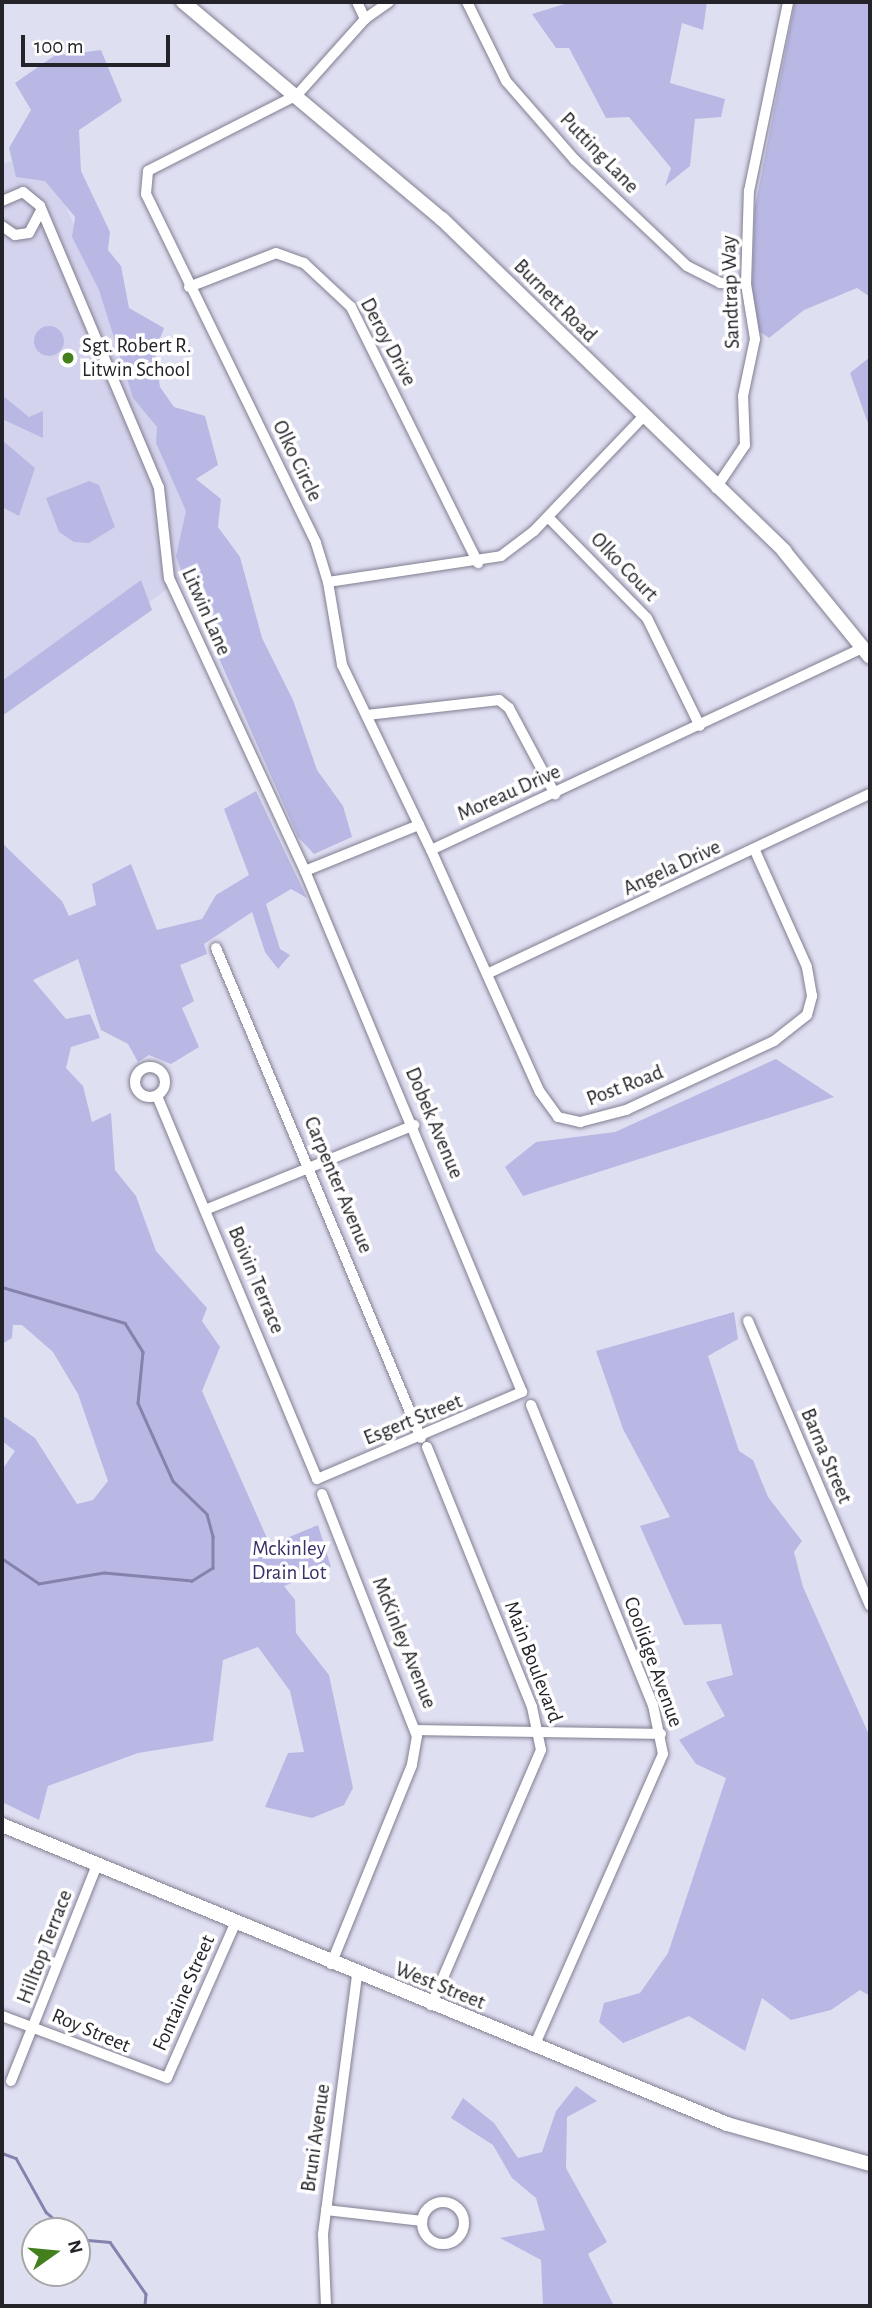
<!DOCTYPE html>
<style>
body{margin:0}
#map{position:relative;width:872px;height:2308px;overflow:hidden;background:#dfdff2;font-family:"Alegreya Sans",sans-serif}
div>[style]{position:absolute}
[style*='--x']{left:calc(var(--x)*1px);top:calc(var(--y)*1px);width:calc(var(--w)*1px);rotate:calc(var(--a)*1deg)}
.built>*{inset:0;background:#d4d3ed}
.green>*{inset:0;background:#b9b8e4}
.round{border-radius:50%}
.stream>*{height:2.5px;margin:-1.25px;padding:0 1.25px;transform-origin:1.25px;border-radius:1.25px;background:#8583ae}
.roads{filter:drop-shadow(0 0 2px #807f90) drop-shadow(0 0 2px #807f90)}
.minor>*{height:10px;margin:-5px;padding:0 5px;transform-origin:5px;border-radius:5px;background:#fff}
.minor>.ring{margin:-5px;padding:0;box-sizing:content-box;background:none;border:10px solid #fff;border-radius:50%}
.secondary>*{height:14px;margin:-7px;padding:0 7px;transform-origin:7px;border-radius:7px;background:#fff}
.dots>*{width:19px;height:19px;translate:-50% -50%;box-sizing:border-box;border:4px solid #fff;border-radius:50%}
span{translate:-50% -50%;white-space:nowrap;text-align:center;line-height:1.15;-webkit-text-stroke:7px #fff;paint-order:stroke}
.street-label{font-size:21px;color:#232329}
.poi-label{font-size:21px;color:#232329}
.left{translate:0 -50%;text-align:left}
.park-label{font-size:21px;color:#383169}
.frame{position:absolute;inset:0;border:4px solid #232329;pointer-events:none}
.north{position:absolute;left:21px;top:2217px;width:70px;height:70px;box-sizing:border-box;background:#fff;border:2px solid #a7a7a9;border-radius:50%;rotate:75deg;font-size:19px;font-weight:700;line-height:28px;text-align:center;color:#232329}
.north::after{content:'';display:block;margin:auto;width:24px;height:32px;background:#43801d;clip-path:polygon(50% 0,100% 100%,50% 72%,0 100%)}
.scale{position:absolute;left:21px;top:35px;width:149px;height:32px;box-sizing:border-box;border:4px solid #232329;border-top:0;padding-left:9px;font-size:21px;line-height:24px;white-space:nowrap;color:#232329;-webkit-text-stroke:5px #fff;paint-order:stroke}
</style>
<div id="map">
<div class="built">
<div style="clip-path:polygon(40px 149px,220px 551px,2px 708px,2px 165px)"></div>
</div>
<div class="green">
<div style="clip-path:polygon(571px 2px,707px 2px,703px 30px,682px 23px,670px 83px,725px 99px,721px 117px,695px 119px,690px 166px,665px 186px,671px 168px,629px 117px,606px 118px,569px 48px,556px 48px,532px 14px)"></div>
<div style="clip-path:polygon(795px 2px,870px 2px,870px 297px,857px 288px,804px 310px,769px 338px,759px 331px,752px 286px,755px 207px)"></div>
<div style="clip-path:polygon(101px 50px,122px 101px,79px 130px,81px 171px,110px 232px,108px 250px,121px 266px,129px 308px,164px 328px,155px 352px,160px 387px,174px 407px,205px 416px,218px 465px,196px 479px,221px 499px,218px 527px,240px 557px,262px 638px,293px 700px,317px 770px,343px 806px,352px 837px,314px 854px,298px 837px,186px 584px,176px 556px,186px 511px,156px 443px,157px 427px,133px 398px,99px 290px,72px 237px,75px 217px,45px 181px,16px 177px,9px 148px,31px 110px,15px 83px,54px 56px)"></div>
<div class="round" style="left:34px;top:326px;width:30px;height:30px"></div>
<div style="clip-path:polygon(870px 357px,870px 429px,850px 373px)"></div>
<div style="clip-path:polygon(2px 395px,29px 417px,43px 411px,43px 438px,2px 419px)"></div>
<div style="clip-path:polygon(2px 440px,35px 468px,19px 516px,2px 507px)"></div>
<div style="clip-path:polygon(89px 481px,99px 485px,115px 527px,89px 543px,74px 542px,59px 532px,46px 498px)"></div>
<div style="clip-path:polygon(141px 580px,152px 610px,2px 716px,2px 681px)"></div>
<div style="clip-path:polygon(256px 791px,307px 898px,291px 889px,266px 904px,280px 949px,290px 955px,278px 969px,265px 952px,252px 912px,204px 944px,207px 954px,180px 965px,194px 1001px,182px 1008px,199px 1047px,171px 1064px,149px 1055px,138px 1062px,128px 1044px,101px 1030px,78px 959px,33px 980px,66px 1019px,90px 1014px,100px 1038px,71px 1047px,66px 1068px,83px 1086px,92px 1122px,111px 1113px,115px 1170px,136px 1196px,156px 1251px,207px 1308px,202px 1321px,220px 1347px,202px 1391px,270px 1545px,318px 1525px,331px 1567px,284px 1586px,295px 1600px,296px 1633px,329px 1675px,353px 1788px,344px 1805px,312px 1818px,265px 1807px,288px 1753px,304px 1752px,290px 1691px,258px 1647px,223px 1660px,213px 1741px,138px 1753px,48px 1786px,39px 1820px,2px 1802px,2px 1470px,15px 1451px,2px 1441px,2px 1415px,35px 1438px,77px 1504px,93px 1500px,108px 1481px,78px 1394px,53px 1352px,22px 1325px,13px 1325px,12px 1338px,2px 1344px,2px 843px,62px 901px,69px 916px,96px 905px,92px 884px,131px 864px,157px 930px,202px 919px,216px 895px,249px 875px,224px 809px)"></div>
<div style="clip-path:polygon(776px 1059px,834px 1097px,523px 1196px,505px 1167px,536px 1142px,615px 1132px)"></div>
<div style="clip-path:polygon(734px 1312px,738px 1339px,708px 1356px,739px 1451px,753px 1460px,768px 1497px,802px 1541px,794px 1552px,803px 1587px,870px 1737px,870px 1996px,860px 1990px,831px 2010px,791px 2020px,762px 1998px,745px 2051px,689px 2016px,623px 2043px,599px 2022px,604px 2003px,640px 1993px,668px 1953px,726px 1778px,696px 1764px,679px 1740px,725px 1716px,706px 1682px,733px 1675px,721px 1624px,684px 1625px,640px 1526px,670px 1517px,623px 1429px,596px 1351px)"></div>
<div style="clip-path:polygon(576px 2086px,597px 2101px,567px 2117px,566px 2168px,607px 2242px,588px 2254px,614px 2306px,543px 2306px,541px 2260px,500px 2238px,545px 2230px,536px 2198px,512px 2178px,493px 2145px,451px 2118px,463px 2098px,494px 2123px,518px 2158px,542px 2152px,556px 2111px)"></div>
</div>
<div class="stream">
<div style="--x:2;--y:1287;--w:128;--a:16.3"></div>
<div style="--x:125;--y:1323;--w:34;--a:58"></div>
<div style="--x:143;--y:1352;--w:51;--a:95.6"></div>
<div style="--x:138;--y:1403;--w:85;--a:65.8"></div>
<div style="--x:173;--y:1481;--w:47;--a:44.1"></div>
<div style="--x:207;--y:1514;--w:24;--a:75"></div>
<div style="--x:213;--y:1537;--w:31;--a:90"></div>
<div style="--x:213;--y:1568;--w:25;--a:148"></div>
<div style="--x:192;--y:1581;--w:88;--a:-174.8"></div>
<div style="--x:104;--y:1573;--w:66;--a:170.4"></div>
<div style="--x:39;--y:1584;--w:45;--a:-146"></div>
<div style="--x:2;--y:2153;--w:15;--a:20"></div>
<div style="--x:16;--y:2158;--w:62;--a:60.9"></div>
<div style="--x:46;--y:2212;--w:29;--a:41"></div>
<div style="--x:77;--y:2239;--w:33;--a:5"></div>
<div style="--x:110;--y:2242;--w:63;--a:55.3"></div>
<div style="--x:146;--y:2294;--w:12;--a:95"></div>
</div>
<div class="roads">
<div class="minor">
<div style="--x:357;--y:2;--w:19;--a:65"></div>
<div style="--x:389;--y:2;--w:29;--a:145"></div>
<div style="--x:365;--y:19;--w:102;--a:131.8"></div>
<div style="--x:297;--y:95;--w:167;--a:153"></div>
<div style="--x:148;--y:171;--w:23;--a:95"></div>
<div style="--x:146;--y:194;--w:388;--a:64"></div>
<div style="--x:316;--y:543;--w:41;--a:72.9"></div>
<div style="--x:328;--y:582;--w:175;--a:-8.5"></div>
<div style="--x:501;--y:556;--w:41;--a:-37.1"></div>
<div style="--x:534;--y:531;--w:158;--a:-46.3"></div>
<div style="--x:467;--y:2;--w:88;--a:63.7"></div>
<div style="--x:506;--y:81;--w:105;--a:48.9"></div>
<div style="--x:575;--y:160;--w:154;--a:43.4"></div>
<div style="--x:687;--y:266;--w:37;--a:27"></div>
<div style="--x:720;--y:283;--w:26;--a:2"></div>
<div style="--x:2;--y:201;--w:23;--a:-23"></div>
<div style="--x:23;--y:192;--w:22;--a:39"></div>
<div style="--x:40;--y:206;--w:306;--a:67.1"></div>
<div style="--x:159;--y:488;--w:91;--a:83.7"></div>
<div style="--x:169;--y:578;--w:323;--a:65.1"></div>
<div style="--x:305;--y:871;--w:123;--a:-22"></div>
<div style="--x:2;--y:226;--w:16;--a:35"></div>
<div style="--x:15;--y:235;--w:14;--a:-8"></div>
<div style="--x:29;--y:233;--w:26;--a:-62"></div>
<div style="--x:189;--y:287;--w:93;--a:-21.3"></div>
<div style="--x:276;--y:253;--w:30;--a:20"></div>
<div style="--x:304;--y:263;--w:64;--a:43.1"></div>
<div style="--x:351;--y:307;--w:286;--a:63.6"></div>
<div style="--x:716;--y:488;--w:52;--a:-56"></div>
<div style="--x:745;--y:445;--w:49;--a:-92.3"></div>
<div style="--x:743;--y:396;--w:58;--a:-78.1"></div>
<div style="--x:755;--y:339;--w:56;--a:-99.3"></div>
<div style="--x:746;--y:284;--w:93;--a:-88.2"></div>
<div style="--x:749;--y:191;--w:193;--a:-78.3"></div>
<div style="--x:548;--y:517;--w:141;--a:45.6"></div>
<div style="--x:647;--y:618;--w:120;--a:63.9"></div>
<div style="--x:328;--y:582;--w:84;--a:80.4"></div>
<div style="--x:342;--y:665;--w:205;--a:64.3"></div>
<div style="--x:431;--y:850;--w:477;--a:-25.1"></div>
<div style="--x:367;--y:715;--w:133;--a:-6.5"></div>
<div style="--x:499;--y:700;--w:13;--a:39"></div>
<div style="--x:509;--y:708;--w:98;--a:61.9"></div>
<div style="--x:431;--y:850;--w:265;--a:65.8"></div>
<div style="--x:540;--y:1092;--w:31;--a:54"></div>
<div style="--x:558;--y:1117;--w:23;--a:13"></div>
<div style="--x:580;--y:1122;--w:48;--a:-14.6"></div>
<div style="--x:626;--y:1110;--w:163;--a:-25"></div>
<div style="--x:774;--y:1041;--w:42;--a:-38.2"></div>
<div style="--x:807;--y:1015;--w:20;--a:-75"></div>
<div style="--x:812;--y:996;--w:29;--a:-100"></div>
<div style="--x:807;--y:967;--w:127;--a:-114.1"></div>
<div style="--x:216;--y:948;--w:531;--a:67.3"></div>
<div style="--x:489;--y:973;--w:421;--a:-25.2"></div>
<div class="ring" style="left:135px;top:1067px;width:20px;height:20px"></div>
<div style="--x:157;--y:1096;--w:415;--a:67.3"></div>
<div style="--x:317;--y:1479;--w:223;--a:-23"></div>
<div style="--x:522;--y:1392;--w:564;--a:-112.61"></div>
<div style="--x:205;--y:1210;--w:226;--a:-22.1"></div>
<div style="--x:748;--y:1321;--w:310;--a:66.8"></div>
<div style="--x:531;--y:1405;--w:324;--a:67.9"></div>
<div style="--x:653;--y:1705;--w:50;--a:78.5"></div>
<div style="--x:663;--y:1754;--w:320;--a:113.8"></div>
<div style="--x:427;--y:1447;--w:280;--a:68"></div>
<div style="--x:532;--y:1707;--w:44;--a:78.2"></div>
<div style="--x:541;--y:1750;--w:278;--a:113.3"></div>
<div style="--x:322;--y:1494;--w:260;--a:68.6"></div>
<div style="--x:417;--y:1736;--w:29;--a:100"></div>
<div style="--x:412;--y:1765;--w:215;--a:112.1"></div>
<div style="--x:417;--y:1730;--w:244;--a:0.9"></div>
<div style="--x:2;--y:2016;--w:176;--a:20.6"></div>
<div style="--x:167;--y:2078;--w:168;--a:-66.2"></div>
<div style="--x:11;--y:2081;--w:232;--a:-68.3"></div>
<div class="ring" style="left:422px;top:2202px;width:32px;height:32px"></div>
<div style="--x:326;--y:2210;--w:97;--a:6.5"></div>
<div style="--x:326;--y:2306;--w:72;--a:-92.4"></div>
<div style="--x:323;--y:2234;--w:261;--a:-82.5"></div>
</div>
<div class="secondary">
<div style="--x:183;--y:2;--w:338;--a:40"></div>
<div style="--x:442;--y:219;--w:477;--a:44.1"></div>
<div style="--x:784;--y:551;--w:136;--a:50.9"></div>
<div style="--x:2;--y:1825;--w:784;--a:22.41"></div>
<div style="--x:727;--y:2124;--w:148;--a:15.6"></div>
</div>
</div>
<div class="dots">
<div style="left:68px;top:358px;background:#43801d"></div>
</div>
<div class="street-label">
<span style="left:599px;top:153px;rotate:46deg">Putting Lane</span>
<span style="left:731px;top:292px;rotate:-92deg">Sandtrap Way</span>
<span style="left:555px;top:301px;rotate:45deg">Burnett Road</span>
<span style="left:388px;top:342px;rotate:62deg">Deroy Drive</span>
<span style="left:297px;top:461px;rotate:64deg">Olko Circle</span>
<span style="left:624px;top:567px;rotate:46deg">Olko Court</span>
<span style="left:206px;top:612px;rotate:66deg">Litwin Lane</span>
<span style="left:509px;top:793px;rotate:-24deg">Moreau Drive</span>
<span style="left:672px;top:868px;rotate:-25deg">Angela Drive</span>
<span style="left:625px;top:1086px;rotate:-21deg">Post Road</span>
<span style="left:434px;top:1123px;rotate:67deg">Dobek Avenue</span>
<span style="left:338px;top:1185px;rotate:67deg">Carpenter Avenue</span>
<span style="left:256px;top:1280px;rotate:67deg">Boivin Terrace</span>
<span style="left:413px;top:1420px;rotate:-22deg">Esgert Street</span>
<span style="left:826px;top:1456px;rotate:67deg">Barna Street</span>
<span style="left:404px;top:1643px;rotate:68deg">McKinley Avenue</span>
<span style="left:533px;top:1662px;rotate:69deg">Main Boulevard</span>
<span style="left:653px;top:1662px;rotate:70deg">Coolidge Avenue</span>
<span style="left:45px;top:1947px;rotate:-69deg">Hilltop Terrace</span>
<span style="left:440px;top:1986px;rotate:22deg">West Street</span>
<span style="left:184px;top:1993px;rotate:-66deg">Fontaine Street</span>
<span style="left:91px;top:2031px;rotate:23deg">Roy Street</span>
<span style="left:316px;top:2138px;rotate:-82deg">Bruni Avenue</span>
</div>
<div class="poi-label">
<span class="left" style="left:82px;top:358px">Sgt. Robert R.<br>Litwin School</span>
</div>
<div class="park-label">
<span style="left:289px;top:1561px">Mckinley<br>Drain Lot</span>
</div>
<div class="frame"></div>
<div class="north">N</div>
<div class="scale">100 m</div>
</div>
